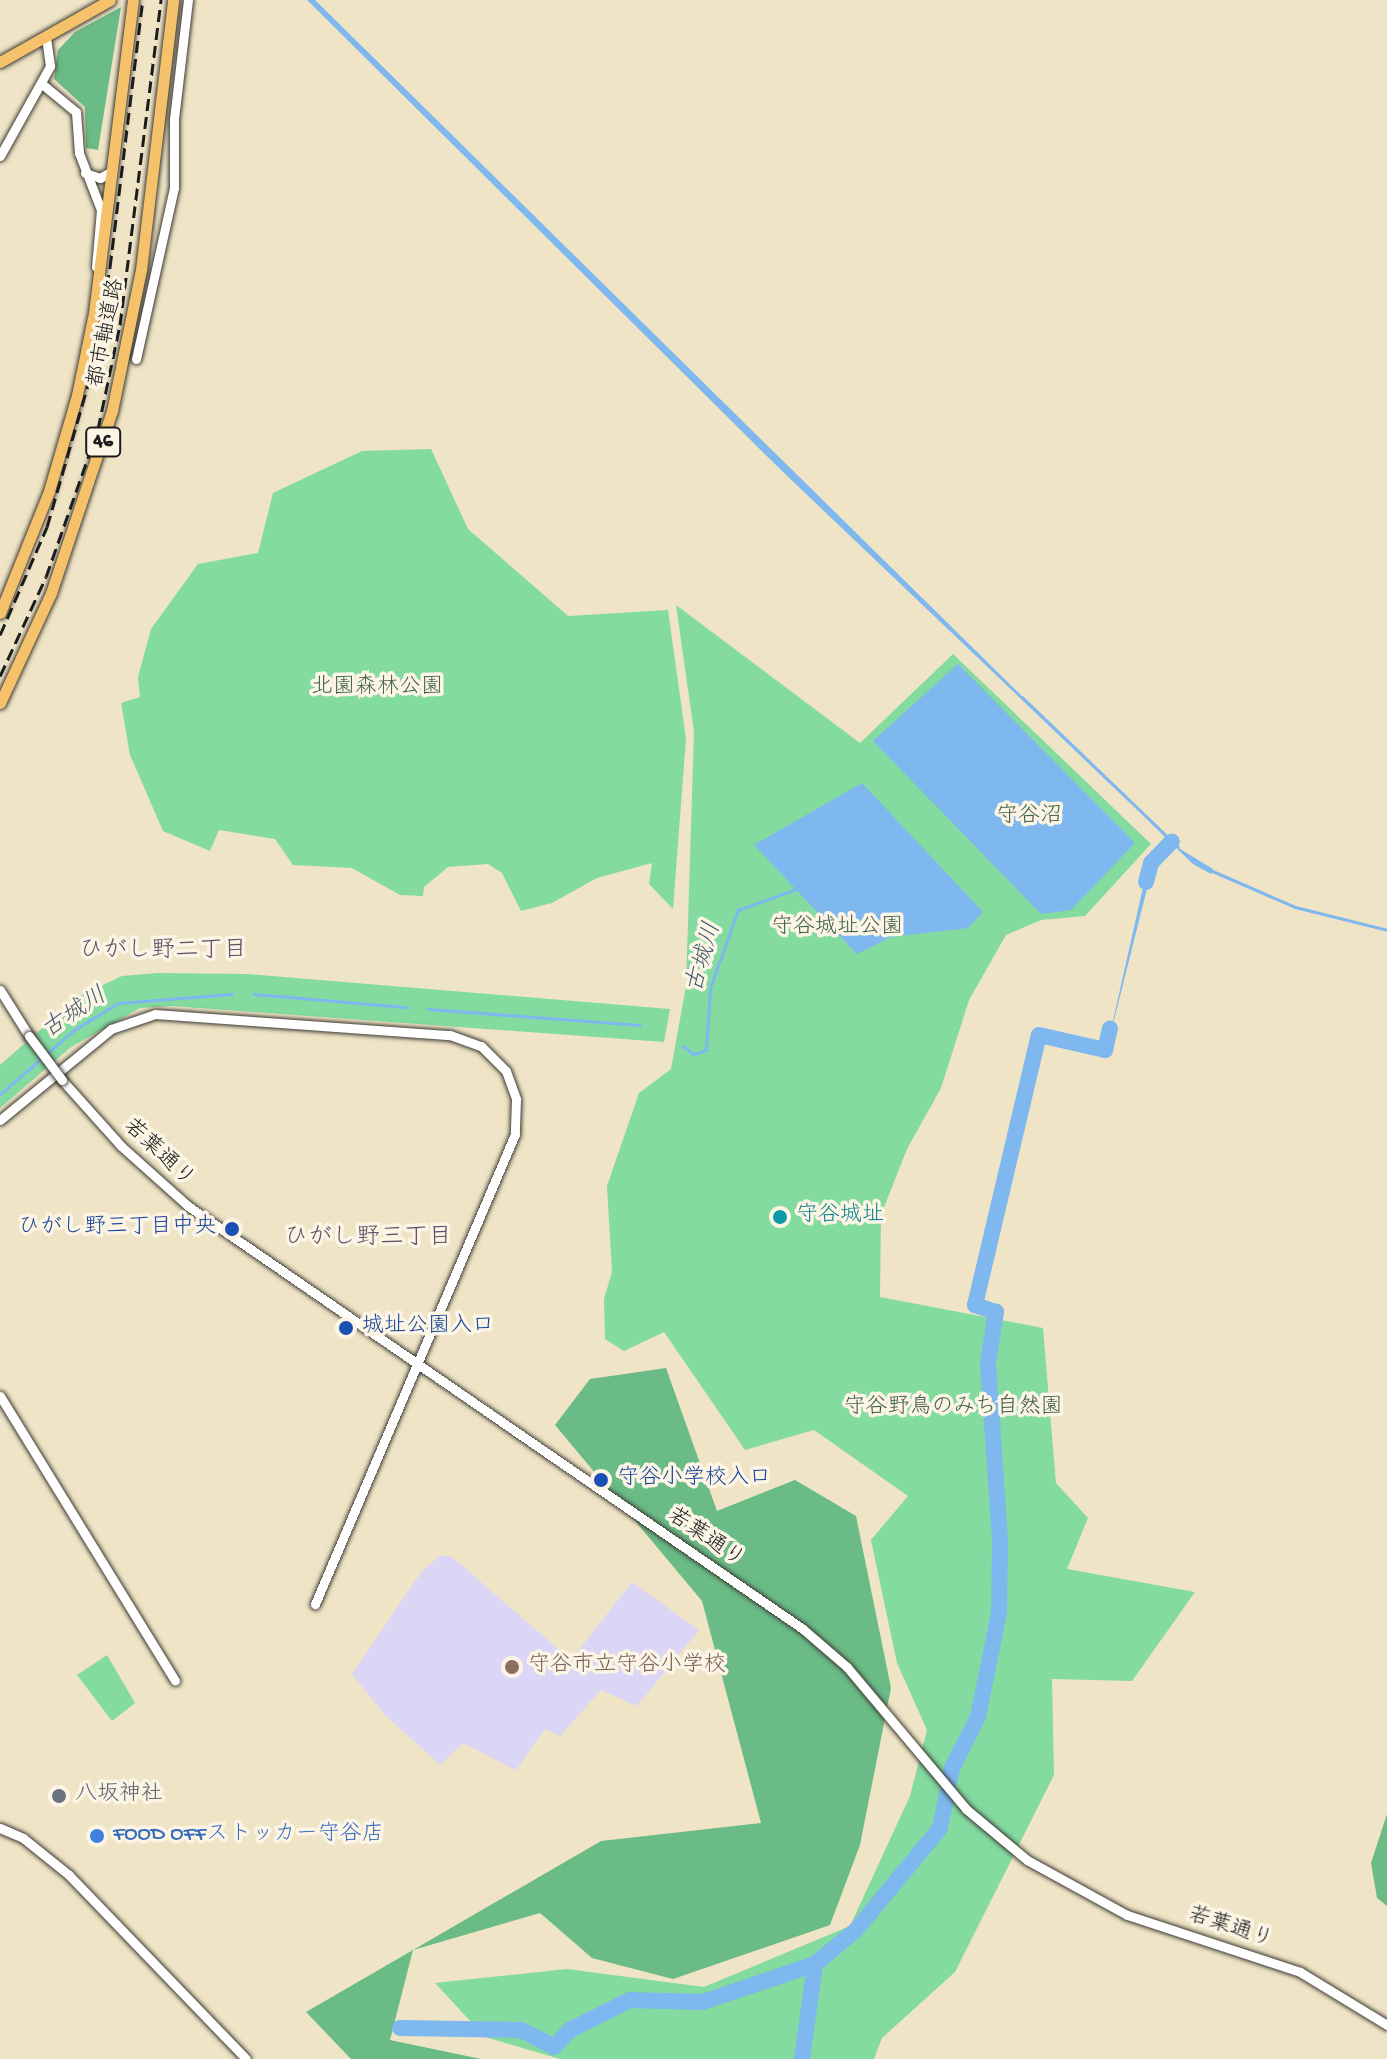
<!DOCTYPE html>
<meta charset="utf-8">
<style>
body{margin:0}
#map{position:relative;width:1387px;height:2059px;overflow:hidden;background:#efe4c5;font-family:"Gochi Hand","Klee One",sans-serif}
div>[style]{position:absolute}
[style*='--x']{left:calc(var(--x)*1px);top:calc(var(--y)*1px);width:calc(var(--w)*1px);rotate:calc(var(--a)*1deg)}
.built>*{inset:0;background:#dcd6f6}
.green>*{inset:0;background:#83dba0}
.forest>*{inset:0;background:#6abb86}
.water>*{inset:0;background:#7fb7ef}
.stream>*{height:3px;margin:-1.5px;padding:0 1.5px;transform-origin:1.5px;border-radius:1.5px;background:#7fb7ef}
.river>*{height:16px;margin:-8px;padding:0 8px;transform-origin:8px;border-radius:8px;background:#7fb7ef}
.roads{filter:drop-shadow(0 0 2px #3c3a35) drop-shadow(0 0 2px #3c3a35)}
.minor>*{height:9px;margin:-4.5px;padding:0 4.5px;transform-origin:4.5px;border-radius:4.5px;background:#fff}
.major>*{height:11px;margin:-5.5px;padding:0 5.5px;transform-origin:5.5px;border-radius:5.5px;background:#f5c16b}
.rail>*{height:3px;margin-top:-1.5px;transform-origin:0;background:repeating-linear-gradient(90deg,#1c1c1c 0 12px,transparent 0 18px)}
.bridges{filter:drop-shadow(0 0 2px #3c3a35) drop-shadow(0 0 2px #3c3a35)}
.minor-bridge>*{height:9px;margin:-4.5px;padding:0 4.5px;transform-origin:4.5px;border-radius:4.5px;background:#fff}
.dots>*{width:22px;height:22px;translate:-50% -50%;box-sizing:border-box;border:4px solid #fcf5e5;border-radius:50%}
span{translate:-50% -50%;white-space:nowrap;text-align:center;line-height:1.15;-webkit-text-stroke:7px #fcf5e5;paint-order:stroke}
.shield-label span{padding:2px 6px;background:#fcf5e5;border:2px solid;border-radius:6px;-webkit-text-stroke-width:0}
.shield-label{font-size:20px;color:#1c1c1c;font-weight:700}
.street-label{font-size:22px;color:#1c1c1c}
.park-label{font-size:22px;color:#405f4a}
.culture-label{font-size:22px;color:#0d838f}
.left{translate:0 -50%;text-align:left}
.transit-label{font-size:22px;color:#164399}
.right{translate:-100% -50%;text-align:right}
.education-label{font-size:22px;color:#785e54}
.worship-label{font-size:22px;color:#5b616d}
.shop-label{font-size:22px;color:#366cbe}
.neighbourhood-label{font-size:24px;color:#5e5066}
.water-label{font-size:24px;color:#445a70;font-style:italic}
</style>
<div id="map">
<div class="built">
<div style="clip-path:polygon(441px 1555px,452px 1557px,571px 1660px,632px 1582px,699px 1630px,637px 1706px,601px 1690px,560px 1736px,545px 1729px,516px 1770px,463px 1743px,440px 1765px,385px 1715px,352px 1674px,422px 1571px)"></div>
</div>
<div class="green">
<div style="clip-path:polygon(431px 449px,468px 529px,568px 616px,668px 610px,686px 739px,673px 909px,649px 884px,652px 863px,597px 878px,552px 903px,521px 911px,502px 873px,488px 864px,448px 867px,424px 887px,423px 896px,400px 895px,352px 868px,293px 865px,275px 839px,219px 830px,210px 851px,163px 831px,130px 755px,121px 703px,140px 697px,138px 677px,151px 629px,198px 564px,258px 553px,273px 493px,362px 451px)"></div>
<div style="clip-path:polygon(676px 605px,860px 743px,953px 654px,1151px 844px,1085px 916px,1041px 920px,1006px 935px,969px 1000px,941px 1088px,907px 1149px,881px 1215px,880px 1297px,1043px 1328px,1056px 1483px,1088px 1518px,1067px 1569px,1195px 1592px,1132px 1681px,1052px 1679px,1054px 1775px,955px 1972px,882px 2038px,874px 2059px,560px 2059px,485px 2037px,435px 1983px,567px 1969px,704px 1987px,850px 1926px,910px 1796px,927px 1730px,897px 1663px,871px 1540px,908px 1496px,814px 1430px,745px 1450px,664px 1332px,624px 1351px,605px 1339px,604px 1299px,612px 1272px,607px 1186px,639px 1093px,671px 1069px,686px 986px,694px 732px)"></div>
<div style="clip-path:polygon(158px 973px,248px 974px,670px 1009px,664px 1042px,172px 1006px,140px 1008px,71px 1047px,0 1108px,0 1065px,78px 997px,122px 976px)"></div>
<div style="clip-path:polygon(107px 1655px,135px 1703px,112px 1721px,77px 1675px)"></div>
</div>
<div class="forest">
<div style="clip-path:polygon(121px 7px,98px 150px,86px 148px,85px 107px,54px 79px,58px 50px,75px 32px)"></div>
<div style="clip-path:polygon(666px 1368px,717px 1511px,795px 1480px,856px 1516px,891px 1688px,860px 1845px,830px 1925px,673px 1979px,592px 1958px,540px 1913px,413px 1950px,390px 2040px,481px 2059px,351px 2059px,306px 2012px,601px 1841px,761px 1823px,702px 1601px,555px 1425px,590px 1379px)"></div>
<div style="clip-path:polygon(1387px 1814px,1387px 1906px,1377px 1898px,1371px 1863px)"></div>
</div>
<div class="water">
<div style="clip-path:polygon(307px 0,315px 0,1172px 844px,1213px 869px,1211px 874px,1193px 864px,1172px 844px,1153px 865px,1106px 1052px,1148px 865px,1172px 843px,782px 471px)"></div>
<div style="clip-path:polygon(958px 664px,1135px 843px,1071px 910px,1041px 914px,873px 741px)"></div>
<div style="clip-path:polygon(862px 783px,983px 912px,968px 928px,891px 937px,857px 954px,754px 845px)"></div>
</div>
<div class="stream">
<div style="--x:1022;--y:697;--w:216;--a:43.9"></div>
<div style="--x:1210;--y:870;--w:93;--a:23.5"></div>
<div style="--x:1295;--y:907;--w:95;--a:14"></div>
<div style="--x:254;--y:994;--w:154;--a:4.9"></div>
<div style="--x:428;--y:1009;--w:212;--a:4.3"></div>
<div style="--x:683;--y:1046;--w:13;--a:39"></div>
<div style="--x:693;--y:1054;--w:14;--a:-17"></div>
<div style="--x:706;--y:1050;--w:62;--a:-86.3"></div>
<div style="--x:710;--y:988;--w:83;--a:-70.3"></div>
<div style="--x:738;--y:910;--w:62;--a:-19.9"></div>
<div style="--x:0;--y:1094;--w:98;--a:-40.9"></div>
<div style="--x:74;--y:1030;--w:52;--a:-31.5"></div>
<div style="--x:118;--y:1003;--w:114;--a:-4.5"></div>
</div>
<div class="river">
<div style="--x:1146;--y:882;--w:20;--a:-75"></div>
<div style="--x:1151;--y:863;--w:30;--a:-46"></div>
<div style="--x:400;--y:2028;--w:121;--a:0.9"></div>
<div style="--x:521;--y:2030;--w:37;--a:27"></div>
<div style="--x:554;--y:2047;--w:23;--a:-47"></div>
<div style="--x:570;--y:2030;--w:67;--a:-26.6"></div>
<div style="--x:630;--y:2000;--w:73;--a:1.6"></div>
<div style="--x:703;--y:2002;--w:118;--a:-18.7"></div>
<div style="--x:802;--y:2059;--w:96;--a:-82.2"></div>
<div style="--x:815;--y:1964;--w:53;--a:-39.7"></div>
<div style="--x:856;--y:1930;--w:132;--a:-50.5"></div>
<div style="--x:940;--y:1828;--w:61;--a:-78.7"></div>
<div style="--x:952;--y:1768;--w:57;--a:-63"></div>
<div style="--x:978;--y:1717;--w:106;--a:-78.6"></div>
<div style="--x:999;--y:1613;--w:73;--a:-89.2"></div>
<div style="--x:1000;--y:1540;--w:178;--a:-93.9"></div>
<div style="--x:988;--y:1362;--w:51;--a:-80.9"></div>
<div style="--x:996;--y:1312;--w:22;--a:-162"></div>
<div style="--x:975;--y:1305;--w:277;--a:-76.7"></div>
<div style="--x:1039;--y:1035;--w:68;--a:12.8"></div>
<div style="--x:1105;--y:1050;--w:22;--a:-77"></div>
</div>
<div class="roads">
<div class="minor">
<div style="--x:42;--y:84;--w:44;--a:39.5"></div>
<div style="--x:76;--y:112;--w:41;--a:85.8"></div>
<div style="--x:79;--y:153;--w:61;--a:68.9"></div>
<div style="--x:101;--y:210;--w:57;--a:95"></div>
<div style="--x:0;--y:156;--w:103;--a:-60.9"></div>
<div style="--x:50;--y:66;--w:30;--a:-98"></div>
<div style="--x:85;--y:173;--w:16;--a:18"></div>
<div style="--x:100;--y:178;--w:14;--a:-30"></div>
<div style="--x:136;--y:359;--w:175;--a:-77.5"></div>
<div style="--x:174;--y:188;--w:69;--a:-90"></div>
<div style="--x:174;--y:119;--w:120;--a:-83.3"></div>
<div style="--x:0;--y:990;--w:54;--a:57.8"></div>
<div style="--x:62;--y:1080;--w:89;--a:48.2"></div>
<div style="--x:121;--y:1146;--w:90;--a:41.8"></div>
<div style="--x:188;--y:1206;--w:746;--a:34.52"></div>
<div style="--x:803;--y:1629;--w:58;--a:40.8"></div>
<div style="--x:847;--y:1667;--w:185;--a:50"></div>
<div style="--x:966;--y:1809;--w:80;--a:39.9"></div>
<div style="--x:1027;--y:1860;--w:114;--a:28.8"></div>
<div style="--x:1127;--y:1915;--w:182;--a:18.2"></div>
<div style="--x:1300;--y:1972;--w:102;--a:31.3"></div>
<div style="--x:0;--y:1120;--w:144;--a:-39.3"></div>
<div style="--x:111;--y:1029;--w:46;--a:-18.8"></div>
<div style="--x:155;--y:1014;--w:296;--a:4.1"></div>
<div style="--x:450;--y:1035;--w:33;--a:20"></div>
<div style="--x:481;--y:1046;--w:35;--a:45"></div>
<div style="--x:506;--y:1071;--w:30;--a:70"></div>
<div style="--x:516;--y:1099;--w:35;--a:92"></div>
<div style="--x:515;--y:1134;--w:511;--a:113.05"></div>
<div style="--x:0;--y:1396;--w:334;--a:58.4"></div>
<div style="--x:0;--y:1828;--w:25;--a:23"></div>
<div style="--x:23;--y:1838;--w:59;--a:38.8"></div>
<div style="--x:69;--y:1875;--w:255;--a:46.1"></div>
</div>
<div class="major">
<div style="--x:0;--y:62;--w:126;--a:-29.4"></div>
<div style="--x:0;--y:613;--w:131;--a:-68.1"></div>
<div style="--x:49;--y:491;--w:100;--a:-73.7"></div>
<div style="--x:77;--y:395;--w:84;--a:-78.3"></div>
<div style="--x:94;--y:313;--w:315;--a:-82.9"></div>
<div style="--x:0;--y:703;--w:121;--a:-65.1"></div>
<div style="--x:51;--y:593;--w:192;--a:-71.5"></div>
<div style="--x:112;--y:411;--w:144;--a:-78.4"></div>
<div style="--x:141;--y:270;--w:272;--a:-83.2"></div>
</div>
</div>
<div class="rail">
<div style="--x:0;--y:635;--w:118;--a:-66.5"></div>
<div style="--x:47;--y:527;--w:158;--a:-73.9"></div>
<div style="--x:91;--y:375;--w:110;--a:-80"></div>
<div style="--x:110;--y:267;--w:269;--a:-83"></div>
<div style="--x:0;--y:676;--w:109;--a:-65.1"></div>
<div style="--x:46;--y:577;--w:157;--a:-70.6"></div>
<div style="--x:98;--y:429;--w:106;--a:-78.1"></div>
<div style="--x:120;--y:325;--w:328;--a:-82.8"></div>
</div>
<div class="bridges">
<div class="minor-bridge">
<div style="--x:29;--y:1036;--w:55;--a:53.1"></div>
</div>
</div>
<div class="dots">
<div style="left:780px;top:1217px;background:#0f9aa8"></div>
<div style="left:232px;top:1229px;background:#1a4fb4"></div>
<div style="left:346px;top:1328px;background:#1a4fb4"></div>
<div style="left:601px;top:1480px;background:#1a4fb4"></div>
<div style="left:512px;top:1667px;background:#8d6e63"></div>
<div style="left:59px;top:1796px;background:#6b7280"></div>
<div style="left:97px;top:1836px;background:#3f7fe0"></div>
</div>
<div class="shield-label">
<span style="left:103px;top:442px">46</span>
</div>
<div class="street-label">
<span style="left:108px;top:333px;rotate:-79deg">都市軸道路</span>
<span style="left:158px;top:1154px;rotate:43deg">若葉通り</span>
<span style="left:705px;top:1539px;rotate:34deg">若葉通り</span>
<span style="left:1230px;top:1929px;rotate:18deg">若葉通り</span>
</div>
<div class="park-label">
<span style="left:377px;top:689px">北園森林公園</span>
<span style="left:1029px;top:818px">守谷沼</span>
<span style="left:837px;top:929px">守谷城址公園</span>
<span style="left:953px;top:1409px">守谷野鳥のみち自然園</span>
</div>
<div class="culture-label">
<span class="left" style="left:796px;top:1217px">守谷城址</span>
</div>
<div class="transit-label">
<span class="right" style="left:216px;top:1229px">ひがし野三丁目中央</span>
<span class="left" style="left:362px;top:1328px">城址公園入口</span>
<span class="left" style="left:617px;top:1480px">守谷小学校入口</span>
</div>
<div class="education-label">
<span class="left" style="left:528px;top:1667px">守谷市立守谷小学校</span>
</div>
<div class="worship-label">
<span class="left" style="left:75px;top:1796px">八坂神社</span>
</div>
<div class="shop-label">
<span class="left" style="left:113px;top:1836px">FOOD OFFストッカー守谷店</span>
</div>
<div class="neighbourhood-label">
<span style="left:163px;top:952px">ひがし野二丁目</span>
<span style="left:368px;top:1239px">ひがし野三丁目</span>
</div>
<div class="water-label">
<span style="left:705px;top:958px;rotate:-74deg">古城川</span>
<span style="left:75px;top:1014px;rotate:-33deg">古城川</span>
</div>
</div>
